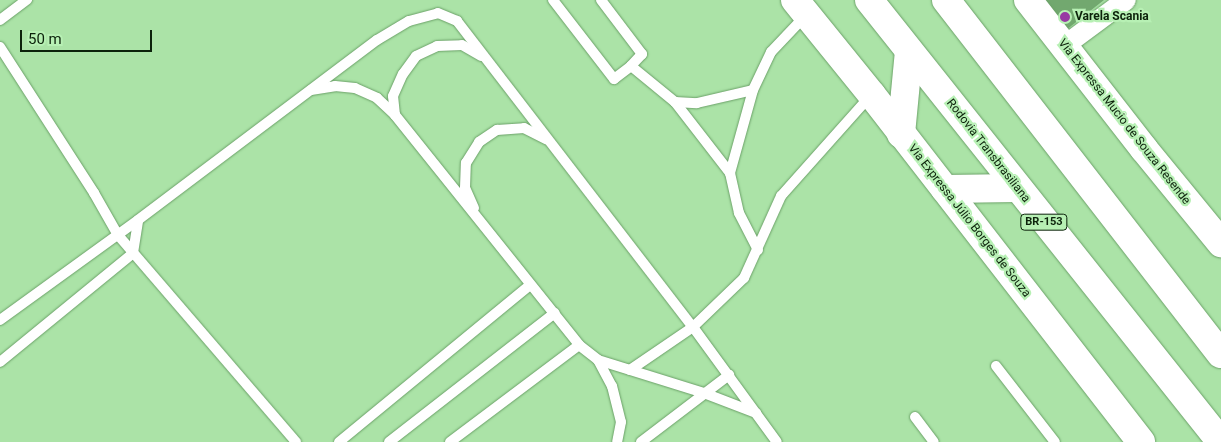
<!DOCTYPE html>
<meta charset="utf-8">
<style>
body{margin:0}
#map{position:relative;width:1221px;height:442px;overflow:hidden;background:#abe3a7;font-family:Roboto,sans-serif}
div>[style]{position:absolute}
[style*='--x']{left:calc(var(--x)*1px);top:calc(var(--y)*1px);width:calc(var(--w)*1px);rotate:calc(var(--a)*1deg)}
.building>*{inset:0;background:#72a86f}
.roads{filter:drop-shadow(0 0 1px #6ba168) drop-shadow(0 0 1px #6ba168)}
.service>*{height:10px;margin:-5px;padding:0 5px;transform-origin:5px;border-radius:5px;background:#fff}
.minor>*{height:20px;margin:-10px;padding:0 10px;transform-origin:10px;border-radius:10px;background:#fff}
.secondary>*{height:28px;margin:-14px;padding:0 14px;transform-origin:14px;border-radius:14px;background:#fff}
.motorway>*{height:28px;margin:-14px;padding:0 14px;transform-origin:14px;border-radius:14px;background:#fff}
.dots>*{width:14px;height:14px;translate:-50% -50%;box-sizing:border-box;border:2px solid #b7f0b4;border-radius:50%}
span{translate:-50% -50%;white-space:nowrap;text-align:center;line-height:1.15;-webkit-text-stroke:4.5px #b7f0b4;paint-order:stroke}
.shield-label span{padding:1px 4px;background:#b7f0b4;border:1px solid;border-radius:4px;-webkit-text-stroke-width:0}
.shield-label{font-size:11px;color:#0c220b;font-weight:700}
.poi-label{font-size:12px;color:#0c220b;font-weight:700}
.left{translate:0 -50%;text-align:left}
.street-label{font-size:12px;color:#0c220b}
.scale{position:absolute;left:20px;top:30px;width:132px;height:22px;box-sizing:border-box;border:2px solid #0c220b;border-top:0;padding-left:6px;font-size:15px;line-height:18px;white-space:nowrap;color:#0c220b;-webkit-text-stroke:4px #b7f0b4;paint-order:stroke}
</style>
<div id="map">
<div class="building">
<div style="clip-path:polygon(1035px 0,1104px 0,1061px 34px)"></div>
</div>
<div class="roads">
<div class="service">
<div style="--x:553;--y:0;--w:100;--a:52.3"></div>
<div style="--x:614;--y:79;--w:21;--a:-37"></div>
<div style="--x:631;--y:66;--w:57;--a:39.3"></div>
<div style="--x:675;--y:102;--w:22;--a:3"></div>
<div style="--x:697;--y:103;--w:57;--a:-13.1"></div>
<div style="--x:601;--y:0;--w:68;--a:52.8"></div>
<div style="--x:642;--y:54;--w:16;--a:133"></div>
<div style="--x:0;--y:20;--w:34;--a:-37"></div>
<div style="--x:0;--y:47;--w:174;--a:57.2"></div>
<div style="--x:94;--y:193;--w:48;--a:60.3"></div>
<div style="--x:118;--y:235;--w:273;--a:49.3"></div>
<div style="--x:311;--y:90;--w:24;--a:-9"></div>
<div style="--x:335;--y:86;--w:20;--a:6"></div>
<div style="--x:355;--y:88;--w:24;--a:24"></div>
<div style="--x:377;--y:98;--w:25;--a:43"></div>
<div style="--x:395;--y:115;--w:295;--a:51.3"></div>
<div style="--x:579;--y:345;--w:24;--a:38"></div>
<div style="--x:598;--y:360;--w:30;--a:62"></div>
<div style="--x:612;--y:386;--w:37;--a:76"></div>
<div style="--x:621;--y:422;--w:20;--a:101"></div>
<div style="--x:675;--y:102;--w:90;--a:52.2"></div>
<div style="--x:395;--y:115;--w:19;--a:-96"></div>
<div style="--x:393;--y:96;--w:24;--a:-66"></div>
<div style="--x:403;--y:74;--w:22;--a:-54"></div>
<div style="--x:416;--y:56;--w:23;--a:-25"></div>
<div style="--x:437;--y:46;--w:25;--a:-2"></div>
<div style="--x:462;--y:45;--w:22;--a:30"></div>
<div style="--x:474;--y:208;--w:22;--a:-114"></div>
<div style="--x:465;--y:188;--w:25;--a:-88"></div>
<div style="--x:466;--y:163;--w:25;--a:-58"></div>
<div style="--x:479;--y:142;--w:22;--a:-34"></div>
<div style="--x:497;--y:130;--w:27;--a:-4"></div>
<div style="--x:524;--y:128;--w:25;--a:27"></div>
<div style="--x:758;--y:250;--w:42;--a:-117.2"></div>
<div style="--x:739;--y:213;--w:41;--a:-102.7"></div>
<div style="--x:730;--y:173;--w:86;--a:-74.5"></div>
<div style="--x:753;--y:90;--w:42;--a:-64.7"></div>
<div style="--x:771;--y:52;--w:51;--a:-46.6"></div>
<div style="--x:0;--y:320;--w:170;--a:-35.9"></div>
<div style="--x:138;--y:220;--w:299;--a:-37"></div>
<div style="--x:377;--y:40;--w:37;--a:-31"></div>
<div style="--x:409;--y:21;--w:30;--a:-15"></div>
<div style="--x:438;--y:13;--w:21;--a:23"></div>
<div style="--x:457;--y:21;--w:386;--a:52.4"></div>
<div style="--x:693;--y:327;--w:142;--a:53.9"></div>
<div style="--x:598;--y:360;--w:111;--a:17.3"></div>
<div style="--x:704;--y:393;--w:56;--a:21"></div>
<div style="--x:0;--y:362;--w:172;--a:-39.3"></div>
<div style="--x:133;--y:253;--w:33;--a:-81"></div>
<div style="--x:996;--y:366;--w:96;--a:52.2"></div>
<div style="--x:630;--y:370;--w:76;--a:-34.3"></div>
<div style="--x:693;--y:327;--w:71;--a:-43.9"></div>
<div style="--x:744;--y:278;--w:90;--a:-65.7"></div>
<div style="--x:781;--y:196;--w:135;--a:-48.3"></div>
<div style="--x:915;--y:417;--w:31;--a:53"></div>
<div style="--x:339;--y:442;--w:247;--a:-39.4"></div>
<div style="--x:389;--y:442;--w:210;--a:-37.9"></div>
<div style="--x:450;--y:442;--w:161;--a:-36.9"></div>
<div style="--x:641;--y:442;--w:111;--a:-37.3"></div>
</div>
<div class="minor">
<div style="--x:1064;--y:46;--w:77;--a:-36.6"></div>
</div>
<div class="secondary">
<div style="--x:795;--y:0;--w:122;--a:51"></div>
<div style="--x:872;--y:95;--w:439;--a:52.2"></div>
<div style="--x:1028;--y:0;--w:189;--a:52.1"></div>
<div style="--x:1144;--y:149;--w:122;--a:50.7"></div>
</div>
<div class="motorway">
<div style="--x:869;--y:0;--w:565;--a:51.47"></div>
<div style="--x:946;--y:0;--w:448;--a:52.2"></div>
<div style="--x:901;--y:134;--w:83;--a:-84.5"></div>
<div style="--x:945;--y:189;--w:72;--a:-0.8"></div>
</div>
</div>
<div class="dots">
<div style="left:1065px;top:17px;background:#983aa3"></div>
</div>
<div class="shield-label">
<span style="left:1044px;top:222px">BR-153</span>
</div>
<div class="poi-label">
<span class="left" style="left:1075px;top:17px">Varela Scania</span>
</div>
<div class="street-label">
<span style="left:1124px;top:122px;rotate:52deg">Via Expressa Mucio de Souza Resende</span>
<span style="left:988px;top:151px;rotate:52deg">Rodovia Transbrasiliana</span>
<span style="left:969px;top:221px;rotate:52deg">Via Expressa Júlio Borges de Souza</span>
</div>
<div class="scale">50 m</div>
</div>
